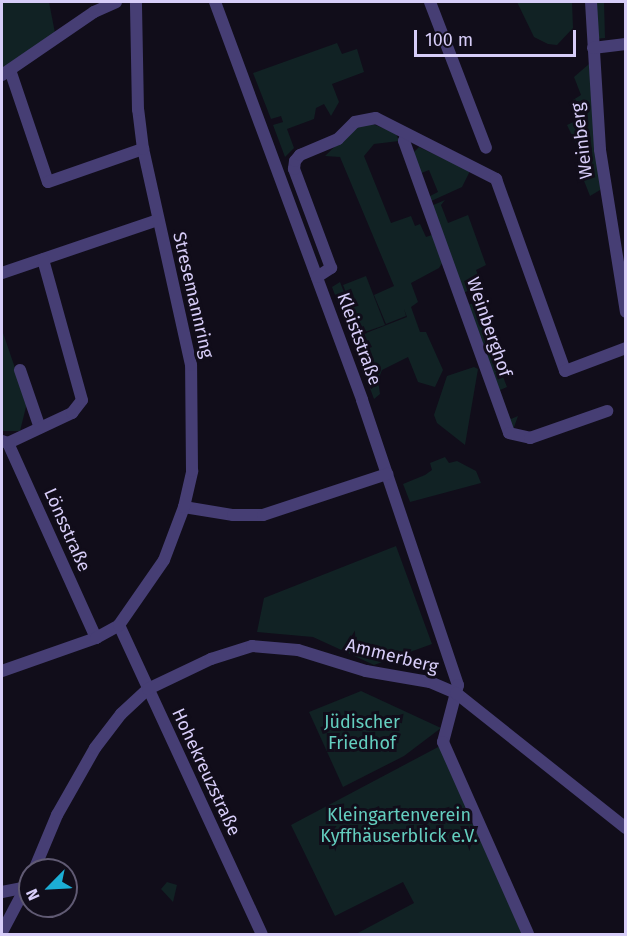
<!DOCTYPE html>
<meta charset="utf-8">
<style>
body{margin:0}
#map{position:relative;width:627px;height:936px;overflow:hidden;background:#110d1a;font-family:"Fira Sans",sans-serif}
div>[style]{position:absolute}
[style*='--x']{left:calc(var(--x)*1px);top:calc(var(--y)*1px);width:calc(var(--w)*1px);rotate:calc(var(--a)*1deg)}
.green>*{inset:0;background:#112224}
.minor>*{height:12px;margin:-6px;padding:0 6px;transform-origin:6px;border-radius:6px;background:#463e74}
span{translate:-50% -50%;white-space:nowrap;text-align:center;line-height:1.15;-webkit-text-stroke:6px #110d1a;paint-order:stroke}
.street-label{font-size:18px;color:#d7cdf8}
.park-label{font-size:18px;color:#64cebf}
.frame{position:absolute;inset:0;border:3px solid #d7cdf8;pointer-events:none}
.north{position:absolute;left:18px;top:858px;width:60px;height:60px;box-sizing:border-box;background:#110d1a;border:2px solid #605a73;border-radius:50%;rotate:246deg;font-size:16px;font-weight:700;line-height:24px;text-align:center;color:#d7cdf8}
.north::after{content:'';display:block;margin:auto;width:21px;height:27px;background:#1caed5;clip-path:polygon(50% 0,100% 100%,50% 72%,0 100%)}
.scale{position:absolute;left:414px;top:30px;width:162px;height:27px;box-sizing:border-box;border:3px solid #d7cdf8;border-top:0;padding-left:8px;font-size:18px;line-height:21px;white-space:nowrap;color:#d7cdf8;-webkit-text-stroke:4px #110d1a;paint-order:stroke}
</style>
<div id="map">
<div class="green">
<div style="clip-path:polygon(2px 2px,49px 2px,55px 33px,2px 68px)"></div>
<div style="clip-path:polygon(517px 2px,572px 2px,573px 28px,557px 45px,548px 44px,534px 37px)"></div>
<div style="clip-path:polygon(595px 2px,604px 2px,605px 38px,595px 39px)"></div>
<div style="clip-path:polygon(337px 43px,342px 54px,357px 49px,364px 72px,332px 84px,339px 102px,331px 116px,324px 104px,316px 108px,314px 119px,287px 129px,294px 148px,285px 157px,273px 125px,283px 122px,281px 116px,271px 119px,253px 73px)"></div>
<div style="clip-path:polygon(589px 64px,602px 181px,600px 190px,590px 196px,579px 168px,581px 154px,567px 125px,580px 119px,573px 100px,581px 95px,574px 77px)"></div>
<div style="clip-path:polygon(370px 123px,396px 133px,399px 141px,374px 144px,364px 156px,391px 223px,411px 216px,415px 226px,420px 224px,426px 237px,435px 234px,444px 260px,439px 268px,411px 283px,418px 302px,411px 307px,420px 332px,426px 332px,443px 370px,435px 387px,418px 382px,408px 357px,382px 370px,378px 380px,380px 394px,374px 399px,332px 287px,340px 282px,361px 335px,407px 317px,404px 309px,406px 316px,386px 324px,374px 295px,394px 286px,340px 157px,325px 156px,353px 129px)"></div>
<div style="clip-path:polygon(419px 147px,470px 171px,462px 187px,429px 202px,428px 197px,438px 192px,429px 170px,419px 174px,414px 152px)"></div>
<div style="clip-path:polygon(445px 200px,441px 205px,448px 223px,468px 215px,486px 265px,476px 270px,482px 285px,463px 293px,431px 206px)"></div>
<div style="clip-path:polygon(366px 276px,385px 325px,362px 333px,343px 285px)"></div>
<div style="clip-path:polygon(474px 303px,507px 387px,500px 390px,507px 411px,511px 419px,518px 416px,513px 430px,467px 305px)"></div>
<div style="clip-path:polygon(2px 330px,27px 403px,20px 431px,2px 431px)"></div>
<div style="clip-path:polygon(474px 367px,478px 369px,465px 445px,437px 423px,434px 415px,447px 376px)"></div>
<div style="clip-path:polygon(445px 457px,449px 463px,457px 461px,476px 471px,481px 483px,410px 502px,403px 484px,425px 475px,432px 470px,430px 463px)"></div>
<div style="clip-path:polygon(396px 546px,432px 644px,374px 665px,313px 637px,257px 632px,264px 598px)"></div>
<div style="clip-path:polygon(361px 691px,441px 728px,404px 756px,343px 787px,309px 712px)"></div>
<div style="clip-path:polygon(440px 746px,524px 934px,356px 934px,414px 903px,403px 882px,335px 916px,291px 825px)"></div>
<div style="clip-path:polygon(167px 882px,177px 885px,173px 902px,161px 889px)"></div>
</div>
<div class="minor">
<div style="--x:215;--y:2;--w:424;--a:69.7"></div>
<div style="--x:362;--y:400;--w:301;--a:71.4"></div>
<div style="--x:458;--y:685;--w:59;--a:104.7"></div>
<div style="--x:443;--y:742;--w:210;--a:66.1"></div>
<div style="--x:430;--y:2;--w:156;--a:69"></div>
<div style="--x:591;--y:2;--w:148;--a:86.5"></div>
<div style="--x:600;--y:150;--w:164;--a:80.9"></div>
<div style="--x:593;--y:48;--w:33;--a:-7"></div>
<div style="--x:10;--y:70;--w:118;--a:71.3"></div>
<div style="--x:48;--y:182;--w:101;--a:-19.2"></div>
<div style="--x:2;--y:75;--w:112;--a:-34.4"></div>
<div style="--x:94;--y:12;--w:24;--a:-24"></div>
<div style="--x:406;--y:135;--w:6;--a:108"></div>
<div style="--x:404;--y:141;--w:310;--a:70.2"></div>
<div style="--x:509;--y:433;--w:22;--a:13"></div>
<div style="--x:530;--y:438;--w:82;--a:-19.3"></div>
<div style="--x:2;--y:273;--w:165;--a:-18.8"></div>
<div style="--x:317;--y:277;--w:17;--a:-33"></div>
<div style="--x:331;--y:268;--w:106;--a:-110.5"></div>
<div style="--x:294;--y:169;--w:8;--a:-83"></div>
<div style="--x:295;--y:161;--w:8;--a:-50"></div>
<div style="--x:300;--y:155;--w:41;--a:-22.8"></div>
<div style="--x:338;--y:139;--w:24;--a:-45"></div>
<div style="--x:355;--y:122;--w:21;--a:-11"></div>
<div style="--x:376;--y:118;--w:135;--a:26.9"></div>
<div style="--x:496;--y:179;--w:204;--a:70.2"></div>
<div style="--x:565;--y:371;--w:65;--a:-20.7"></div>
<div style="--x:20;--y:370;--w:61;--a:71"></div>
<div style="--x:2;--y:441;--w:6;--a:18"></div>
<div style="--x:8;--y:443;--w:214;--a:65.7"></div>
<div style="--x:8;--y:443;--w:71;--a:-25.1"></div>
<div style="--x:72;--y:413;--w:16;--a:-52"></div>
<div style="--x:82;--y:400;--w:146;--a:-105.5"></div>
<div style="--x:184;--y:507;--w:50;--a:9.3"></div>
<div style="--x:233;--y:515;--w:30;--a:0"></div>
<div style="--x:263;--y:515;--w:131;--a:-18.3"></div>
<div style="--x:119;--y:625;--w:340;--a:65.2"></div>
<div style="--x:2;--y:671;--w:100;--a:-19.3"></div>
<div style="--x:96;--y:638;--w:26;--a:-29"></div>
<div style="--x:119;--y:625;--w:79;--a:-55.3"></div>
<div style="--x:164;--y:560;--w:57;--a:-69.3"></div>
<div style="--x:184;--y:507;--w:37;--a:-77"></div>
<div style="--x:192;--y:471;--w:106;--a:-90.5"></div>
<div style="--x:191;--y:365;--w:221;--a:-102.5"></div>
<div style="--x:143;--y:149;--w:39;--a:-97"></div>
<div style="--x:138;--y:110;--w:108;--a:-91.1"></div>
<div style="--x:34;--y:870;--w:60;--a:-67.3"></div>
<div style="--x:57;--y:815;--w:77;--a:-60.4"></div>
<div style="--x:95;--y:748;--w:43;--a:-52.6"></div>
<div style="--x:121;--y:714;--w:37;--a:-43"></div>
<div style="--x:148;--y:689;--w:70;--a:-25.5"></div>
<div style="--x:211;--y:659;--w:43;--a:-17.6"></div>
<div style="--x:252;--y:646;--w:46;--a:5"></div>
<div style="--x:298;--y:650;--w:71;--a:17.2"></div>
<div style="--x:366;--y:671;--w:65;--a:9.8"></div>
<div style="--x:430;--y:682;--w:28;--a:23"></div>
<div style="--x:456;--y:693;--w:217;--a:38.5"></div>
<div style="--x:2;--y:892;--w:25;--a:-11"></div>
<div style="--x:2;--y:932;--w:60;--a:-62.2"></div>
</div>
<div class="street-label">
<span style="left:582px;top:141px;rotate:-97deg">Weinberg</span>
<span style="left:193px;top:295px;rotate:77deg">Stresemannring</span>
<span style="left:489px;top:327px;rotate:71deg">Weinberghof</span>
<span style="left:359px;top:339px;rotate:70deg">Kleiststraße</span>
<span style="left:67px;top:530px;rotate:66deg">Lönsstraße</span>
<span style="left:392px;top:656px;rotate:14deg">Ammerberg</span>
<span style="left:206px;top:772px;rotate:65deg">Hohekreuzstraße</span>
</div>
<div class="park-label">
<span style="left:362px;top:733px">Jüdischer<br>Friedhof</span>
<span style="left:399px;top:826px">Kleingartenverein<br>Kyffhäuserblick e.V.</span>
</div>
<div class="frame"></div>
<div class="north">N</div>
<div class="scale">100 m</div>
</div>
